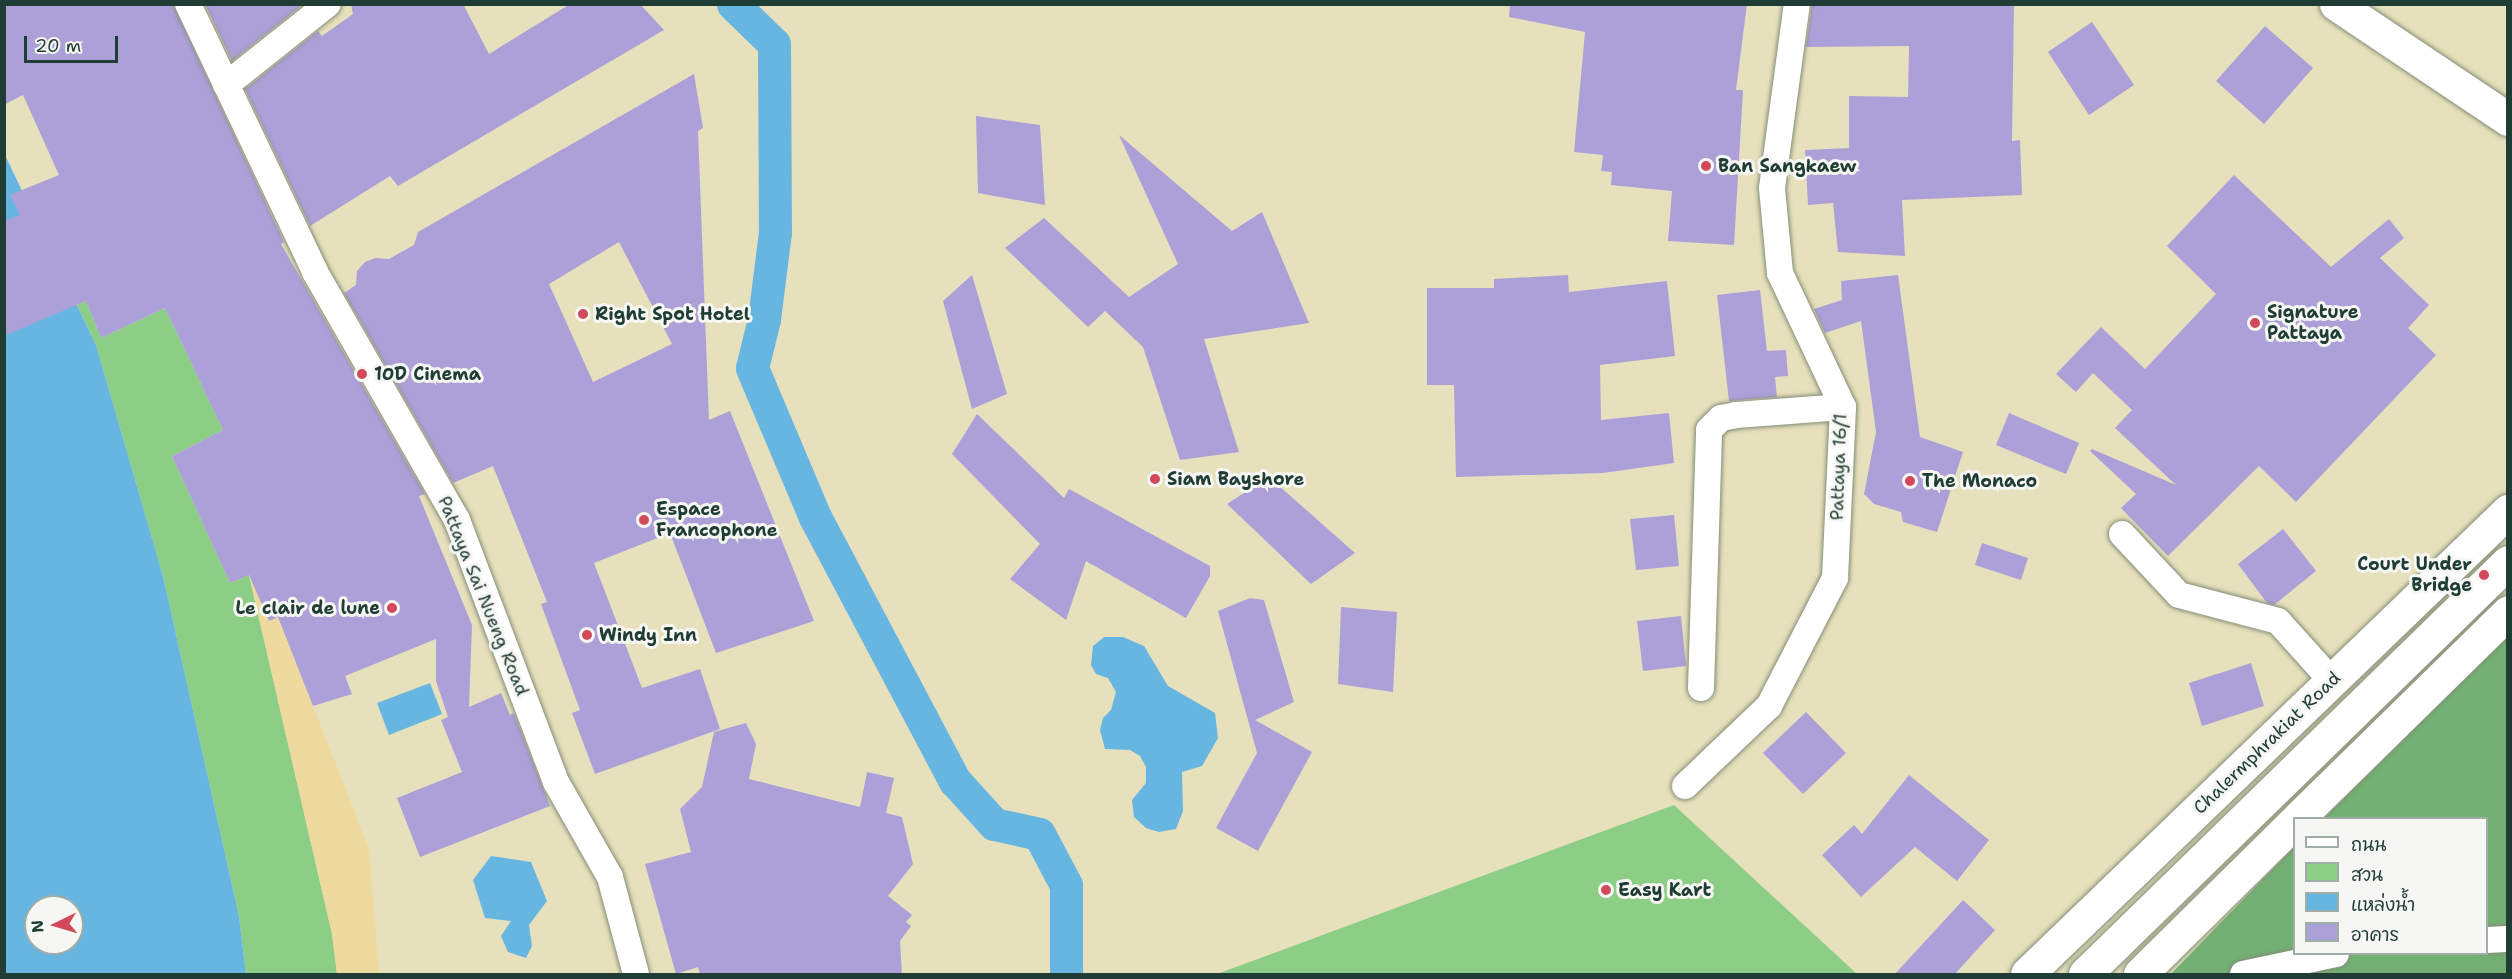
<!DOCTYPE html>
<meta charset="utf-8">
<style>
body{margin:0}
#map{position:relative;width:2512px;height:979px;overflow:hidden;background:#e7e0bc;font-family:"Shantell Sans","Playpen Sans Thai",sans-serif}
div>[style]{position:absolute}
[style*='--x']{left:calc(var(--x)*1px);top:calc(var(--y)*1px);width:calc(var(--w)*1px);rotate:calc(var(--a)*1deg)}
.green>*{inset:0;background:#8dce86}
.forest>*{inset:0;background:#72b173}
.sand>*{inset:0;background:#eeda9e}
.water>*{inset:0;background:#67b6e1}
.canal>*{height:33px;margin:-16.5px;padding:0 16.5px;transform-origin:16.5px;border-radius:16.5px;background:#67b6e1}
.building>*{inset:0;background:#aca0d8}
.roads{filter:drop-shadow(0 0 2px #838e78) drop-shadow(0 0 2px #838e78)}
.street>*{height:26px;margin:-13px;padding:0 13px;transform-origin:13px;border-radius:13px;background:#fff}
.secondary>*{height:33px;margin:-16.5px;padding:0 16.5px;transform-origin:16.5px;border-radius:16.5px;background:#fff}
.dots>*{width:16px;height:16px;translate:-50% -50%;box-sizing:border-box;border:3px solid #f6f6f2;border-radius:50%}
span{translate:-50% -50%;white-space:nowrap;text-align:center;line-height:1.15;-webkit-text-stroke:6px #f6f6f2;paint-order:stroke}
.poi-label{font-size:18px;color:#1f3d34;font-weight:700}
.left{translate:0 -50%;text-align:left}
.right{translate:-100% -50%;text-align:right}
.street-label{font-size:18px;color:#1f3d34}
.frame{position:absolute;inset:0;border:6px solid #1f3d34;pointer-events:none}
.legend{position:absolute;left:2293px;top:817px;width:195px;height:138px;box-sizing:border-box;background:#f6f6f2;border:2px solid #a0aca6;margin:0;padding:8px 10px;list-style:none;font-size:18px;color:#1f3d34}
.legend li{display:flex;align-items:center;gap:12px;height:30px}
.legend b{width:30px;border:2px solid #a0aca6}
.north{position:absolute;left:24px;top:895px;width:60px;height:60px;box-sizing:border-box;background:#f6f6f2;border:2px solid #a0aca6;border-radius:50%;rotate:265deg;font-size:16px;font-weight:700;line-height:24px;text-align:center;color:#1f3d34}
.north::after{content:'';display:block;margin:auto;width:21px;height:27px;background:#d1495b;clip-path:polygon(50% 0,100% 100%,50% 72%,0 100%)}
.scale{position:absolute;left:24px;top:36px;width:94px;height:27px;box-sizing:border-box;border:3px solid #1f3d34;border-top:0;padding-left:8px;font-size:18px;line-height:21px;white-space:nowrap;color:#1f3d34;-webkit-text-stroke:4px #f6f6f2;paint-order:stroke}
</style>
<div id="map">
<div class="green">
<div style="clip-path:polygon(86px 301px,101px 338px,165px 308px,223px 430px,172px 456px,230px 583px,249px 575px,332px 934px,337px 974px,246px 974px,239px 916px,163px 576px,96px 345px,77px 305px)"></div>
<div style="clip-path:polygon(1674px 805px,1857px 974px,1217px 974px)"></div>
</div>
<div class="forest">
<div style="clip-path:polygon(2507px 637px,2507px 974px,2171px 974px,2294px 847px,2294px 954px,2486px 954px,2486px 818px,2324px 818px)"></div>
</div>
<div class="sand">
<div style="clip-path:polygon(249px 575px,270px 620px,278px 617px,369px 849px,379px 974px,337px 974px,332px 934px)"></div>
</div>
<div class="water">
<div style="clip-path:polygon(evenodd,4px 153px,96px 345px,163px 576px,239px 916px,246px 974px,5px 974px,4px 153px,36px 907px,72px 907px,72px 943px,36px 943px,36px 907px)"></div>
<div style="clip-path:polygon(1104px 637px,1123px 637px,1144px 646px,1168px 686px,1215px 713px,1218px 738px,1202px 766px,1182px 772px,1183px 811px,1176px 829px,1159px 832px,1146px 828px,1134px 817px,1132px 800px,1146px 783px,1146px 767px,1140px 756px,1130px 750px,1105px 749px,1100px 730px,1103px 718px,1111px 710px,1116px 692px,1108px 678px,1096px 674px,1091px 665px,1093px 646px)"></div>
<div style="clip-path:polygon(430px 683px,442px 714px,389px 735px,377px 703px)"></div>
<div style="clip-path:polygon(491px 856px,531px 862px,547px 901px,529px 925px,532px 946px,526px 958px,508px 952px,501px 936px,511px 921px,485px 918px,473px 880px)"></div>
</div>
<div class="canal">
<div style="--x:733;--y:4;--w:57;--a:44.3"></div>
<div style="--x:774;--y:44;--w:188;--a:89.7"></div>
<div style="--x:775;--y:232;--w:88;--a:97.2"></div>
<div style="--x:764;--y:319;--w:50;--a:103.8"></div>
<div style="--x:752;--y:368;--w:162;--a:67.1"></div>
<div style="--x:815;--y:517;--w:299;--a:62.1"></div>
<div style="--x:955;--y:781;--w:58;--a:47.8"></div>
<div style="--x:994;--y:824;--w:46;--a:12.5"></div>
<div style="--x:1039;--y:834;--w:58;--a:62.1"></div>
<div style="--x:1066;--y:885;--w:89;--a:90"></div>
</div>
<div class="building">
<div style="clip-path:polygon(4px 4px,173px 4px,284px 242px,281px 244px,425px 494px,419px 496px,472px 625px,469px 707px,501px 693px,510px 715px,514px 713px,550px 806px,420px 857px,397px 798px,462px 772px,441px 720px,448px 717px,436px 681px,436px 639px,345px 676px,352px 694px,313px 706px,278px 617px,269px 621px,249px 575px,230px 583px,172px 456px,223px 430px,165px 308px,101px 338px,86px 301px,4px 336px,4px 221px,20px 215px,10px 195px,59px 175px,23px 95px,4px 105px)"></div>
<div style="clip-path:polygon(205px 4px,299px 4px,300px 7px,232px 61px)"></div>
<div style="clip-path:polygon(351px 4px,463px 4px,489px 54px,570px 4px,640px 4px,664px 30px,398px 186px,390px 176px,310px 226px,245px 89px,318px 31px,322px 36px,353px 14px)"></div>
<div style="clip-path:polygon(1510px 4px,1747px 4px,1736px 90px,1743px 90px,1734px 245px,1668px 241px,1672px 191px,1611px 185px,1612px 172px,1601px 171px,1603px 155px,1574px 152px,1585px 32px,1509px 17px)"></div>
<div style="clip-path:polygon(1812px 4px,2014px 4px,2012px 141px,2020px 140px,2022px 195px,1902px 200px,1905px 256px,1838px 252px,1833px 203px,1808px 205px,1805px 150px,1849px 148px,1849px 96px,1908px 97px,1909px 46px,1806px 47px)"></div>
<div style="clip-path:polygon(2092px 22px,2134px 85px,2089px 115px,2048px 52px)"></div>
<div style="clip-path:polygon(2265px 26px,2313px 68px,2264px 124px,2216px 81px)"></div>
<div style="clip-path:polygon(evenodd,694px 74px,703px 128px,698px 131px,709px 420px,730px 411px,814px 621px,716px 653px,670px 533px,594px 563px,642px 688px,700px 669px,720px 729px,595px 774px,572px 713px,580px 710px,541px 604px,547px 602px,493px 466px,453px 483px,344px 293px,356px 285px,357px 271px,365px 262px,375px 258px,389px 259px,414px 245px,418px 232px,694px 74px,619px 242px,672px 344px,593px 382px,549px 284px,619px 242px)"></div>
<div style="clip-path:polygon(976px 116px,1040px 125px,1045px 205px,978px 193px)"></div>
<div style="clip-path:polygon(1119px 135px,1232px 231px,1262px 212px,1309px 323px,1204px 339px,1239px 452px,1180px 460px,1143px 347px,1105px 311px,1088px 327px,1005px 248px,1044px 218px,1129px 297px,1178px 264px)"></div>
<div style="clip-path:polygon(2234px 175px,2331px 267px,2389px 219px,2404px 238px,2380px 258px,2429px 305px,2408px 328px,2436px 355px,2296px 502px,2259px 466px,2168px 556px,2121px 508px,2136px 494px,2090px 451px,2092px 449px,2176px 485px,2115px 428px,2132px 410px,2093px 373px,2076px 392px,2056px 374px,2101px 327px,2145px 369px,2216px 294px,2167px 246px)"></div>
<div style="clip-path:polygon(972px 275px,1007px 394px,972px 409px,943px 301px)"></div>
<div style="clip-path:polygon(1568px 275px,1569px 292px,1667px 281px,1675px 356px,1600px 365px,1601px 420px,1669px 413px,1674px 463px,1603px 473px,1456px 477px,1454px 385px,1427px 385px,1427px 288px,1494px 288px,1494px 279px)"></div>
<div style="clip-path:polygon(1898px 275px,1920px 437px,1963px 452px,1937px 532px,1903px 522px,1901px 512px,1874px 504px,1864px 494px,1876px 432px,1861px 321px,1825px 333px,1814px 309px,1842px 300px,1841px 281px)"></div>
<div style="clip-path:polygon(1760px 290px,1767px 351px,1786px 350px,1788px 376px,1775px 377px,1777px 397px,1729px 401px,1717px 295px)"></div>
<div style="clip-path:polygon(2009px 413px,2079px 443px,2066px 474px,1996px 445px)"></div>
<div style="clip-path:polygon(977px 414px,1064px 498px,1069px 489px,1210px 566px,1210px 576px,1186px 618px,1086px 561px,1066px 620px,1010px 579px,1040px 544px,952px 454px)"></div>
<div style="clip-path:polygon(1269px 477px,1355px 553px,1311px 584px,1227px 504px)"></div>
<div style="clip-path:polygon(1674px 515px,1679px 566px,1636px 570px,1630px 519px)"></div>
<div style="clip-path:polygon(2283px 529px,2316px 571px,2274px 605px,2267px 603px,2238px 564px)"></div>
<div style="clip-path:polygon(1982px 543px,2028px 558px,2021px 580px,1975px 565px)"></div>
<div style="clip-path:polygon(1250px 598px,1264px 600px,1294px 702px,1255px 720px,1312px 752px,1258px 851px,1216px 828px,1257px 753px,1218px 611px)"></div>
<div style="clip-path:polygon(1341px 607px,1397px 612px,1393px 692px,1338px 684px)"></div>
<div style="clip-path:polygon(1681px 616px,1686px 666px,1643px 671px,1637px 621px)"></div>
<div style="clip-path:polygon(2251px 663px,2264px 706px,2202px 726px,2189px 683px)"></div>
<div style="clip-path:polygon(1806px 712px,1846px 753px,1803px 794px,1763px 753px)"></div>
<div style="clip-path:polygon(746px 723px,756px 744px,749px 779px,860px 807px,867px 772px,894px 778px,886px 813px,902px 817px,913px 864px,888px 896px,912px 915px,906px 922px,911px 926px,900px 941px,902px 975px,700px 975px,698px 967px,676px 974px,645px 864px,691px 852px,680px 809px,702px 787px,714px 732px)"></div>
<div style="clip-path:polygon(1909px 775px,1989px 840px,1957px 881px,1915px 847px,1861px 897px,1822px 855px,1854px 825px,1862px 834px)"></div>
<div style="clip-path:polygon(1963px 900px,1995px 930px,1954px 975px,1894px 975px)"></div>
</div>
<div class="roads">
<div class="street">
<div style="--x:188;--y:4;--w:297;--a:64.6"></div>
<div style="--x:315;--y:272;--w:286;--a:60.2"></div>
<div style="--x:457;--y:520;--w:280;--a:69.3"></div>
<div style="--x:556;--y:782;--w:109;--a:60.4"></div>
<div style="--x:610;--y:877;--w:100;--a:75"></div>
<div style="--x:226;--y:85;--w:130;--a:-38.5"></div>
<div style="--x:2122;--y:534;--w:83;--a:46.9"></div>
<div style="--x:2179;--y:595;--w:102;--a:14.7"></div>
<div style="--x:2278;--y:621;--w:81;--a:48"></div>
<div style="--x:1701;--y:688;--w:258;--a:-88.2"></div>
<div style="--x:1709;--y:430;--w:17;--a:-45"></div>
<div style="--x:1721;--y:418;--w:15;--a:-11"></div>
<div style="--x:1736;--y:415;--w:107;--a:-4.3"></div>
<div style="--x:1685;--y:786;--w:116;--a:-43.6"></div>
<div style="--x:1769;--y:706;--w:144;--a:-62.7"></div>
<div style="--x:1835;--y:578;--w:171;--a:-87.3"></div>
<div style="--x:1843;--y:407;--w:148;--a:-115.2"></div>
<div style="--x:1780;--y:273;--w:85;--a:-95.4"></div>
<div style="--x:1772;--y:188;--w:186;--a:-82.3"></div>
<div style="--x:2486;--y:940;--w:22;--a:-3"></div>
<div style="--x:2243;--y:974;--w:95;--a:-12.1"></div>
</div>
<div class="secondary">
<div style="--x:2336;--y:4;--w:207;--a:33.8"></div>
<div style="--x:2298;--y:818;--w:294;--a:-44.4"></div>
<div style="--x:2027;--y:974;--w:668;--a:-43.91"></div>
<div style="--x:2085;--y:974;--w:590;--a:-44.25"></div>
<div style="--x:2140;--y:974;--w:216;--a:-44.6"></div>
</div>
</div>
<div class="dots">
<div style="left:1706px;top:166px;background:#d1495b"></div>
<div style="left:583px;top:314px;background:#d1495b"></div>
<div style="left:2255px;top:323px;background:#d1495b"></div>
<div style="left:362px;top:374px;background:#d1495b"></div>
<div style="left:1155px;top:479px;background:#d1495b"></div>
<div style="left:1910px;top:481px;background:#d1495b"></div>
<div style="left:644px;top:520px;background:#d1495b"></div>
<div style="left:2484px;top:575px;background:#d1495b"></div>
<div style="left:392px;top:608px;background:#d1495b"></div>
<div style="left:587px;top:635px;background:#d1495b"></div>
<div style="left:1606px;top:890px;background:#d1495b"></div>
</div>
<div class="poi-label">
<span class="left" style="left:1718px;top:166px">Ban Sangkaew</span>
<span class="left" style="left:2267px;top:323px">Signature<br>Pattaya</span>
<span class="left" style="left:595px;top:314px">Right Spot Hotel</span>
<span class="left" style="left:374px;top:374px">10D Cinema</span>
<span class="left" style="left:1167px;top:479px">Siam Bayshore</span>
<span class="left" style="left:1922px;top:481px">The Monaco</span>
<span class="left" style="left:656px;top:520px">Espace<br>Francophone</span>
<span class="right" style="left:2472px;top:575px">Court Under<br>Bridge</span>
<span class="right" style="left:380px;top:608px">Le clair de lune</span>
<span class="left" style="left:599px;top:635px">Windy Inn</span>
<span class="left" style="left:1618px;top:890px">Easy Kart</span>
</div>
<div class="street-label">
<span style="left:1839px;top:467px;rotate:-88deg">Pattaya 16/1</span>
<span style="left:483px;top:596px;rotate:68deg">Pattaya Sai Nueng Road</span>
<span style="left:2267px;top:743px;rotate:-44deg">Chalermphrakiat Road</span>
</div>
<div class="frame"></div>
<ul class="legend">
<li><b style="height:8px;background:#fff"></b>ถนน</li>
<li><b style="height:16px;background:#8dce86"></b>สวน</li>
<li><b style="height:16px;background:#67b6e1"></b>แหล่งน้ำ</li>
<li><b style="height:16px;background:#aca0d8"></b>อาคาร</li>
</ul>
<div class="north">N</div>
<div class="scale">20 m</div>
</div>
